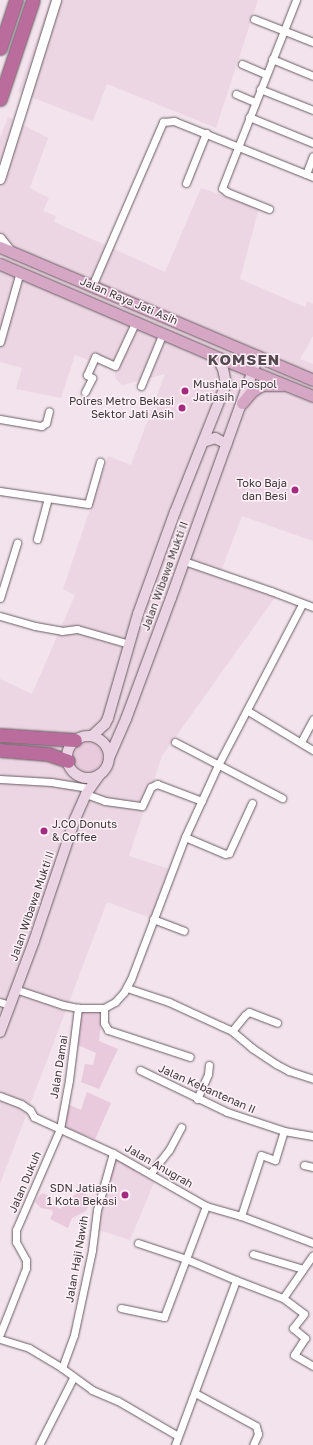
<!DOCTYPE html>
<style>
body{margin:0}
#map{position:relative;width:313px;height:1445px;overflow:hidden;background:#f2e3ec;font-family:"Golos Text",sans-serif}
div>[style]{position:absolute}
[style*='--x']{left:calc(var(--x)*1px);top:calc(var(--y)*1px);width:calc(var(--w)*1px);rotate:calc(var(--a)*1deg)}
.built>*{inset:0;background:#ecd6e3}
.green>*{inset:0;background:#e9c9dc}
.round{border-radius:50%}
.roads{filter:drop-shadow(0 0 1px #695c63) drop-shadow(0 0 1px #695c63)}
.minor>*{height:7px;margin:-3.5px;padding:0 3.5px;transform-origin:3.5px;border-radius:3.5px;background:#fff}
.tertiary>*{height:9px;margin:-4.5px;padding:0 4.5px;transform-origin:4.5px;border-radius:4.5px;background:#fff}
.secondary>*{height:10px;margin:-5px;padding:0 5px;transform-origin:5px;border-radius:5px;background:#ead3e2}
.secondary>.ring{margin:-5px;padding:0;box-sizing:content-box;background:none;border:10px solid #ead3e2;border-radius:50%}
.primary>*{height:11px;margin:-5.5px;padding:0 5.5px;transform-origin:5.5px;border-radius:5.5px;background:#d6a7c4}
.motorway>*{height:13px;margin:-6.5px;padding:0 6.5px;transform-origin:6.5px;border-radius:6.5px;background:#ba6c9d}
.dots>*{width:11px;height:11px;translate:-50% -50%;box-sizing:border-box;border:2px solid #fef1f8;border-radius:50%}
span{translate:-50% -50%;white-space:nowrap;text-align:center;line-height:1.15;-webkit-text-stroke:3px #fef1f8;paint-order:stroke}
.street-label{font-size:11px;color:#3d373a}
.poi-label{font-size:11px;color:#3d373a}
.left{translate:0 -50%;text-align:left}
.right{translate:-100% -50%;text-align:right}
.district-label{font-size:15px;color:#55484f;font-weight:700;letter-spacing:1px}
</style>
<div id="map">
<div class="built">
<div style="clip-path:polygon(50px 0,258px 0,216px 128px,107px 84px,93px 121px,18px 92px)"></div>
<div style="clip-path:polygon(8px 117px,48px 138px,30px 188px,49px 198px,43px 211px,56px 216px,54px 222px,165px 272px,201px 188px,259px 208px,240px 279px,305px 307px,307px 301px,313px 304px,313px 336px,300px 359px,313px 364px,313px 541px,242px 516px,220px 574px,276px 596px,162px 756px,129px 856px,169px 869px,151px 918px,107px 902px,0 1184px,0 679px,32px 694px,75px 595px,63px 589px,108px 456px,131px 465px,165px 374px,122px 385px,115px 378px,115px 370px,75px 355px,61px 398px,16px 389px,22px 368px,0 362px,0 138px)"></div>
<div style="clip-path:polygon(113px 1153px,156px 1178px,130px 1240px,95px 1229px)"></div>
</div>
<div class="green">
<div class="round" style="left:74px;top:743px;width:28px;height:28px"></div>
<div style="clip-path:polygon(81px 1012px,102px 1012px,99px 1041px,118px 1049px,99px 1089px,81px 1082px,85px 1064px,93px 1065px,96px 1053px,78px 1045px)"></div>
<div style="clip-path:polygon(87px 1092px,111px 1103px,95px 1139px,62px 1127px,67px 1104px,81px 1110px)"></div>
<div style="clip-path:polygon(113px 1153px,137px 1167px,135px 1172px,117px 1162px,113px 1178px,110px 1181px,105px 1180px)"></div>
<div style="clip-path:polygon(80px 1191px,92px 1198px,86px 1211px,72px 1218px,68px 1228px,50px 1219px,53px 1213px,52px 1210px,41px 1208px,35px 1202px,39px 1196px,43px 1193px,52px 1198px,51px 1204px,60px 1209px,64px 1205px,70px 1204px,73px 1196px)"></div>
</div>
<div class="roads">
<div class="minor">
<div style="--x:254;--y:19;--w:63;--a:21.3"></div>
<div style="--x:272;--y:59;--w:44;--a:22.5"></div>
<div style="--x:242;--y:64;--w:26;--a:23"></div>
<div style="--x:260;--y:89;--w:57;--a:21.6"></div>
<div style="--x:236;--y:94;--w:21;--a:23"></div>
<div style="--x:249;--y:117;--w:69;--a:22.1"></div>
<div style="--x:306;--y:174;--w:19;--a:-69"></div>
<div style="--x:186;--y:183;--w:54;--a:-68.2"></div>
<div style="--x:269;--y:209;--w:45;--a:-158"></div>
<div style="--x:227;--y:192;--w:6;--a:-141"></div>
<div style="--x:222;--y:188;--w:202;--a:-68.5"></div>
<div style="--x:92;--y:286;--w:179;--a:-66.6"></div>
<div style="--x:163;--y:122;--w:11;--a:-5"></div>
<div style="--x:174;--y:121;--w:150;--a:21.9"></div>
<div style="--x:0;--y:342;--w:73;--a:-74.1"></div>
<div style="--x:141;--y:386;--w:57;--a:-67.5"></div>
<div style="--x:85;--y:392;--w:16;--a:-63"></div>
<div style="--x:92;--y:378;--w:6;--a:-149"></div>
<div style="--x:87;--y:375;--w:20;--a:-66"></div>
<div style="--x:95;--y:357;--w:22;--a:24"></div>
<div style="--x:115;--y:366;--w:50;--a:-65"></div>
<div style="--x:0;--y:419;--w:42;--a:9.7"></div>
<div style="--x:41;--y:426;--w:6;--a:-31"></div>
<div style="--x:46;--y:423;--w:12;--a:-76"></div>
<div style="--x:0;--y:491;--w:89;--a:8.4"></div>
<div style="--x:88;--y:504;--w:44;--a:-74.1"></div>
<div style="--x:37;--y:539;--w:42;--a:-75"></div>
<div style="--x:184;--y:561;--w:92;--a:19"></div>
<div style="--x:271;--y:591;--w:45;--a:20.9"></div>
<div style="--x:0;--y:598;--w:58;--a:-72.8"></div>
<div style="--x:0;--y:616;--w:36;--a:16"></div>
<div style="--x:35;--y:626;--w:27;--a:10"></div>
<div style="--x:62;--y:631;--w:15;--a:-8"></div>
<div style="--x:77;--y:629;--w:54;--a:16.1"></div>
<div style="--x:248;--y:711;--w:76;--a:31"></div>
<div style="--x:175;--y:742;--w:121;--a:27.6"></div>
<div style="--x:301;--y:742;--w:26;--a:-62"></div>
<div style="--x:0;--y:779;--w:51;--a:3.4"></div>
<div style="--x:51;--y:782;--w:38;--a:9"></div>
<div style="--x:86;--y:794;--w:20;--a:20"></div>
<div style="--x:105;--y:801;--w:37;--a:8"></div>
<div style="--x:142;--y:806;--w:21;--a:-65"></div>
<div style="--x:151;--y:787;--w:7;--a:-27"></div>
<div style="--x:157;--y:784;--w:48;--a:20.7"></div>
<div style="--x:185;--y:837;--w:43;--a:23"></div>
<div style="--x:225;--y:854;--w:4;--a:-14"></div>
<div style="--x:229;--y:853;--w:55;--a:-65.3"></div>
<div style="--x:153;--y:919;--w:33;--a:21"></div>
<div style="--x:127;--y:988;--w:44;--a:18.4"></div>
<div style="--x:169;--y:1002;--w:57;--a:24.8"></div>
<div style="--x:221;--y:1026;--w:12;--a:24"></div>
<div style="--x:232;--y:1031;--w:26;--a:40"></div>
<div style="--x:252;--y:1048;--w:29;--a:34"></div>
<div style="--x:276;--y:1064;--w:15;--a:28"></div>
<div style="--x:289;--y:1071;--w:25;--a:18"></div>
<div style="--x:15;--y:989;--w:51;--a:18.4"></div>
<div style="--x:63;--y:1005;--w:15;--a:11"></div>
<div style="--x:78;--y:1008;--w:26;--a:0"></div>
<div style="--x:104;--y:1008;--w:13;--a:-29"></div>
<div style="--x:115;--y:1002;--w:13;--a:-48"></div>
<div style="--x:124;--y:992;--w:15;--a:-62"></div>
<div style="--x:131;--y:979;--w:152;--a:-69.2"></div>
<div style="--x:185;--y:837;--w:79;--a:-65.4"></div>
<div style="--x:218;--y:765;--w:182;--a:-62.4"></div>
<div style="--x:0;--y:1002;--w:9;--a:18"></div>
<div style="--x:104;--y:1008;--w:15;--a:90"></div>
<div style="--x:104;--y:1023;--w:8;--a:60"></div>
<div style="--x:108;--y:1030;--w:86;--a:18.2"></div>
<div style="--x:232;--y:1031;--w:21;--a:-51"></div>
<div style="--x:245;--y:1015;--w:5;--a:-37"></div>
<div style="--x:249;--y:1012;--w:30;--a:21"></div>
<div style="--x:140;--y:1070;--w:97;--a:25.8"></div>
<div style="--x:227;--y:1112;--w:60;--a:18.4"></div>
<div style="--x:284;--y:1131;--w:29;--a:10"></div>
<div style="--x:0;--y:1096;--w:22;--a:21"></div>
<div style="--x:21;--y:1104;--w:11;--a:34"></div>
<div style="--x:30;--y:1110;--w:8;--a:60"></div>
<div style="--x:34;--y:1117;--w:87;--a:24.5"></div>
<div style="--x:113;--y:1153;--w:107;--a:29.7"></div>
<div style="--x:206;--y:1206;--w:36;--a:16"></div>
<div style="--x:241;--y:1216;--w:77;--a:20.6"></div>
<div style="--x:197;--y:1099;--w:27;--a:-66"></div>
<div style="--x:208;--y:1074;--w:9;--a:-84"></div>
<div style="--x:304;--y:1165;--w:9;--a:13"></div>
<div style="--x:150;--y:1174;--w:31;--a:-52"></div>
<div style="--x:169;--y:1150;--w:26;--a:-62"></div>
<div style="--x:241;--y:1216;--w:64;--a:-71.8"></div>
<div style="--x:261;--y:1155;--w:15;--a:20"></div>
<div style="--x:275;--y:1160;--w:30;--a:-73"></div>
<div style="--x:138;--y:1243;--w:51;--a:18.4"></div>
<div style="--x:186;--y:1259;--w:54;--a:22.8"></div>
<div style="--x:253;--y:1254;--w:52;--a:16.7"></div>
<div style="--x:283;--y:1298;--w:26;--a:37"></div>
<div style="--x:304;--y:1314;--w:18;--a:128"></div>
<div style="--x:293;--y:1328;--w:16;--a:40"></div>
<div style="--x:305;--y:1338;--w:20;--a:123"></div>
<div style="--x:294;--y:1355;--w:22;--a:30"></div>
<div style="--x:121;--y:1308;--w:44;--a:11.8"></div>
<div style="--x:164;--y:1317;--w:119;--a:-69.3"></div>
<div style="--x:0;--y:1334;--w:71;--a:-68.5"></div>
<div style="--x:26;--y:1268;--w:8;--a:-90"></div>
<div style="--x:26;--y:1260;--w:21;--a:-119"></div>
<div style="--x:16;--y:1242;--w:12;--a:-90"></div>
<div style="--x:16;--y:1230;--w:110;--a:-66.5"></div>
<div style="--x:60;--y:1129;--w:50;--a:-79.6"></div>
<div style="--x:69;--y:1080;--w:73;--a:-82.9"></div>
<div style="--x:0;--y:1339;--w:30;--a:17"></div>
<div style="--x:29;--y:1348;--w:39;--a:31"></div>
<div style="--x:62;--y:1368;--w:37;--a:36"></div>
<div style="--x:92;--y:1390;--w:28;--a:23"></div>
<div style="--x:118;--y:1401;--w:69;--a:30.3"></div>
<div style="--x:62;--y:1368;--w:35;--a:-70"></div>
<div style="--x:74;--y:1335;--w:87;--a:-78"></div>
<div style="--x:92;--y:1250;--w:40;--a:-82.9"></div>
<div style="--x:97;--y:1210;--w:59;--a:-74.3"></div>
<div style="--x:195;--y:1393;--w:69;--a:28.4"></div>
<div style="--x:256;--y:1426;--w:8;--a:76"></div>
<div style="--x:258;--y:1434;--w:12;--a:114"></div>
<div style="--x:39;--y:1445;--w:75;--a:-63.1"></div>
<div style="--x:175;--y:1445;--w:176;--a:-69.7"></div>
<div style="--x:236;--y:1280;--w:50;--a:21"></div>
<div style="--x:283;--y:1298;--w:52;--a:-55.1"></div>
</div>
<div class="tertiary">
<div style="--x:0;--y:179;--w:188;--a:-72.6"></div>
<div style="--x:0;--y:238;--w:18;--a:52"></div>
</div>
<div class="secondary">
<div style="--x:203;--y:442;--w:13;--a:-18"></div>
<div style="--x:215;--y:438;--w:13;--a:27"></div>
<div style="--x:92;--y:736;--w:18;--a:-43"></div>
<div style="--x:105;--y:724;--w:7;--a:-63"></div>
<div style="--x:108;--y:718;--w:108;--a:-73.9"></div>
<div style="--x:138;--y:614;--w:109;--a:-70.1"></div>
<div style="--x:175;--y:512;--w:138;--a:-68.3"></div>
<div style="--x:226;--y:384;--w:15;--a:-101"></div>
<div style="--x:223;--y:369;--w:11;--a:-117"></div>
<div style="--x:218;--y:359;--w:6;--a:-149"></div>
<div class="ring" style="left:67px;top:736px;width:32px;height:32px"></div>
<div style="--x:109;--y:758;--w:43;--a:-66.4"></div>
<div style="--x:126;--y:719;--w:129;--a:-69.6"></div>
<div style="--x:171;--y:598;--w:257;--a:-70.2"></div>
<div style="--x:0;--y:1032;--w:97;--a:-69.5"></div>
<div style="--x:34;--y:941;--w:129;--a:-71.4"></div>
<div style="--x:75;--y:819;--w:27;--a:-66"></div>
<div style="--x:86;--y:794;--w:24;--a:-55"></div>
</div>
<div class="primary">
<div style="--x:0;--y:247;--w:340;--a:23"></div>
<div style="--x:0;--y:264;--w:231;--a:23.2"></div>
<div style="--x:212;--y:355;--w:109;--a:22.1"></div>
<div style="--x:242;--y:403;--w:16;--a:-50"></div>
<div style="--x:252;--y:391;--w:12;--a:-31"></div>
<div style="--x:262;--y:385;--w:19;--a:0"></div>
</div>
<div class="motorway">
<div style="--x:0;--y:48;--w:51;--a:-71.6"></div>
<div style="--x:0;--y:99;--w:104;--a:-71.6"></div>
<div style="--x:0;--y:735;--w:75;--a:3.8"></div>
<div style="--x:0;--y:750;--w:48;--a:4.8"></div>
<div style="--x:48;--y:754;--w:21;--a:19"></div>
</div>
</div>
<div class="dots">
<div style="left:185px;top:391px;background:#a52b80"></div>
<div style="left:182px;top:408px;background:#a52b80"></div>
<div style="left:295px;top:490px;background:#a52b80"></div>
<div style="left:44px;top:831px;background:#a52b80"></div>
<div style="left:125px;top:1195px;background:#a52b80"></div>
</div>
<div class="street-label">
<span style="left:129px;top:301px;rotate:23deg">Jalan Raya Jati Asih</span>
<span style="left:165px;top:576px;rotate:-70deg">Jalan Wibawa Mukti II</span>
<span style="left:32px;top:906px;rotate:-71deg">Jalan Wibawa Mukti II</span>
<span style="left:59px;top:1067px;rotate:-81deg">Jalan Damai</span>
<span style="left:207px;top:1089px;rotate:24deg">Jalan Kebantenan II</span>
<span style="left:159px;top:1166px;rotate:30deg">Jalan Anugrah</span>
<span style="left:25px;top:1182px;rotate:-67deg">Jalan Dukuh</span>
<span style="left:77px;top:1259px;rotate:-80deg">Jalan Haji Nawih</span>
</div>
<div class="poi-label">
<span class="left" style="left:193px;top:391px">Mushala Pospol<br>Jatiasih</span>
<span class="right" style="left:174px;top:408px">Polres Metro Bekasi<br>Sektor Jati Asih</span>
<span class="right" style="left:287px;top:490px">Toko Baja<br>dan Besi</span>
<span class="left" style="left:52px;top:831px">J.CO Donuts<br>&amp; Coffee</span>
<span class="right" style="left:117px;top:1195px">SDN Jatiasih<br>1 Kota Bekasi</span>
</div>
<div class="district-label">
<span style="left:244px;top:360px">KOMSEN</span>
</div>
</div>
